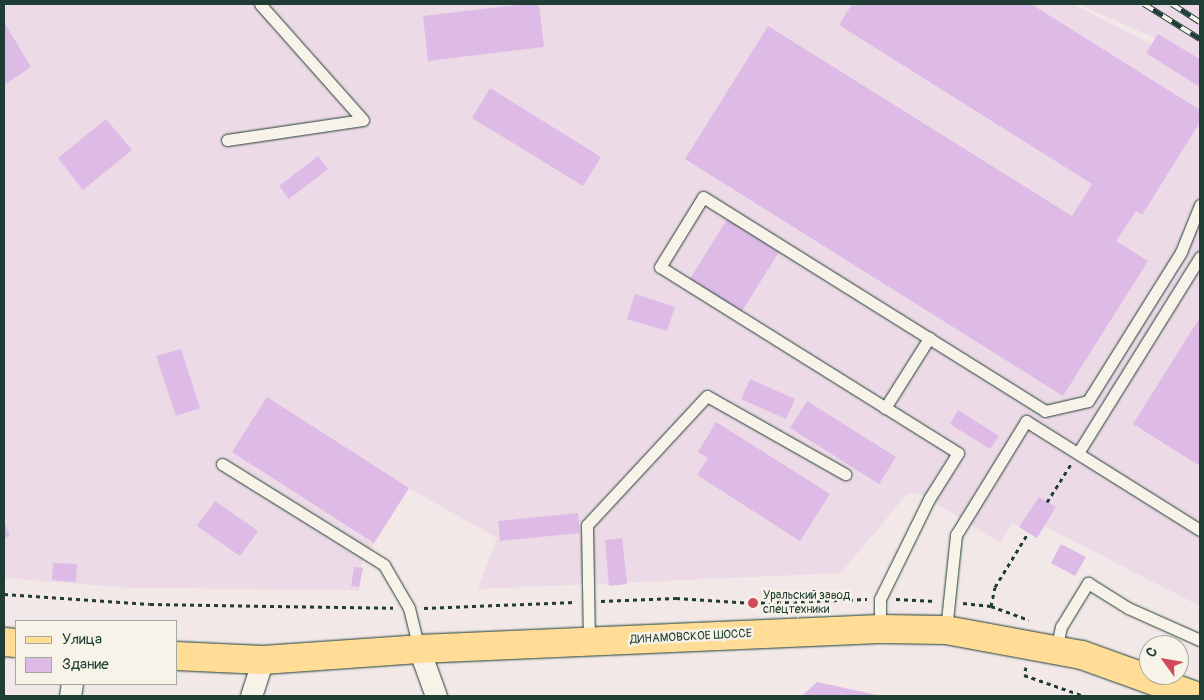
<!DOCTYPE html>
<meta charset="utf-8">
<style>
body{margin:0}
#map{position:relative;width:1204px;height:700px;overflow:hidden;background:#f2e8e8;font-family:Pangolin,sans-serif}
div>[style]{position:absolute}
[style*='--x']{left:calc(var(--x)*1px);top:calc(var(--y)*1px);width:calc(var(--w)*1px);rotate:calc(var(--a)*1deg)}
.built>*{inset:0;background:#ecdae7}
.building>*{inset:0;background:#debbe6}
.path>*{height:3px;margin-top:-1.5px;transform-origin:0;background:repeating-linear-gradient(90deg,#1f3d34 0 4px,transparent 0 8px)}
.roads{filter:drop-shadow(0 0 1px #1f3d34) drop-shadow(0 0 1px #1f3d34)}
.service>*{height:11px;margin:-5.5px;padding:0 5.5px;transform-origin:5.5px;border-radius:5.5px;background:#f7f3e8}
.minor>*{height:21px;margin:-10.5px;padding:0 10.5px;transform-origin:10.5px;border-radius:10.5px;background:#f7f3e8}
.primary>*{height:28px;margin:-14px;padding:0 14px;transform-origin:14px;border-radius:14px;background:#ffdd96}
.rail>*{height:5.5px;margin-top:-2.75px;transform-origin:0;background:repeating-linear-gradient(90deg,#f7f3e8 0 11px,#1f3d34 0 22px);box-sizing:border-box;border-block:1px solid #1f3d34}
.dots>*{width:14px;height:14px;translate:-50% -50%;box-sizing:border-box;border:2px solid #f7f3e8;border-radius:50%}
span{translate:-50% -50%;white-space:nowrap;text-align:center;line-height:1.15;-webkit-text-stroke:4.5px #f7f3e8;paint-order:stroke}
.poi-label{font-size:12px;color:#1f3d34}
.left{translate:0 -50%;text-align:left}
.street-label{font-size:12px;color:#1f3d34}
.frame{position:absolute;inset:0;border:5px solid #1f3d34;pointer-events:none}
.legend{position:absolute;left:15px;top:620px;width:162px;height:65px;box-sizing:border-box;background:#f7f3e8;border:1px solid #a1aaa0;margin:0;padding:6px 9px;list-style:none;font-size:15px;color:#1f3d34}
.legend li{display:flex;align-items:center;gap:10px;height:25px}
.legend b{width:25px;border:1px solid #a1aaa0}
.north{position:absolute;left:1139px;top:635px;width:50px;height:50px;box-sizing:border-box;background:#f7f3e8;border:1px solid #a1aaa0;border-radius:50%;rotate:302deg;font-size:14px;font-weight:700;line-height:20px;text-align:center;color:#1f3d34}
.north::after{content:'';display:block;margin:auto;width:18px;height:22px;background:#d1495b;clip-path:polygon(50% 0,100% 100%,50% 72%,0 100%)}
</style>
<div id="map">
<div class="built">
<div style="clip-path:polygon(4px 4px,1073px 4px,1200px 70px,1200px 606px,1044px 526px,1037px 538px,1013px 523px,1000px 543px,919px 493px,907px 494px,841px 573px,478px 589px,497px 538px,409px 488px,360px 566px,363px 568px,359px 590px,131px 588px,4px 578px)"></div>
<div style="clip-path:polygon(1078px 4px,1200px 4px,1200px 58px)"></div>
</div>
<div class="building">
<div style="clip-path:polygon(525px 4px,539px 4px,544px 47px,428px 61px,423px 16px)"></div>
<div style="clip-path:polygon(852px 4px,1031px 4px,1200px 110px,1200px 122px,1142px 215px,1136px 211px,1116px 241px,1148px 261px,1063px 396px,685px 159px,768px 26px,1072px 216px,1092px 184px,839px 25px)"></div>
<div style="clip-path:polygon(4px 22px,31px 67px,4px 85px)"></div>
<div style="clip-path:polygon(1158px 34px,1200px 59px,1200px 87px,1146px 53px)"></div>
<div style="clip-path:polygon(490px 88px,601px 157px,583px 186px,472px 118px)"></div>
<div style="clip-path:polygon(106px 119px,132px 150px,83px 190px,58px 158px)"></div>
<div style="clip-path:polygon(318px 156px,328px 169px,289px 199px,279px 186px)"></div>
<div style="clip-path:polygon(729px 216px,781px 249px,740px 314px,688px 282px)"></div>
<div style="clip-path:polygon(635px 294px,675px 307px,667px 331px,627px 319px)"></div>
<div style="clip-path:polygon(1200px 317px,1200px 466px,1133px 424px)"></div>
<div style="clip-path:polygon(181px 349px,200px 408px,176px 416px,156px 356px)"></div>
<div style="clip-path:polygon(750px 379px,795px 399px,786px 419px,741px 399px)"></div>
<div style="clip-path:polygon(267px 397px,409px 488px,374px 543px,232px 452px)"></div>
<div style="clip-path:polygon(807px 401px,896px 457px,879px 484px,790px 428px)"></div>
<div style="clip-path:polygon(958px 410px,999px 436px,990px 449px,950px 424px)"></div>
<div style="clip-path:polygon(716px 422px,830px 494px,800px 541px,697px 475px,708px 458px,698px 452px)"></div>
<div style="clip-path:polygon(1039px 497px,1056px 507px,1037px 538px,1019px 527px)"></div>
<div style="clip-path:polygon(215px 501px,258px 531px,240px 556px,197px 526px)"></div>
<div style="clip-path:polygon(578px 513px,580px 533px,500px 541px,498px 521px)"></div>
<div style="clip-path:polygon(4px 522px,10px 536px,4px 539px)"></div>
<div style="clip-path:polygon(622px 538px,627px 584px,609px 586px,605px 540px)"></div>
<div style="clip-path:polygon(1061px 544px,1086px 557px,1075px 576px,1051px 563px)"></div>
<div style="clip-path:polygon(53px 563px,77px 564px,76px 582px,52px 580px)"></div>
<div style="clip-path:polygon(354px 567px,363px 568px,359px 587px,351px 586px)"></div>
<div style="clip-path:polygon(817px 682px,877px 695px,877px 696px,802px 696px)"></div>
</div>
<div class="path">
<div style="--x:1047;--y:502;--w:45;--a:-57.7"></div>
<div style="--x:4;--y:594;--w:146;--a:3.9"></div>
<div style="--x:150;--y:604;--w:243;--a:0.9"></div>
<div style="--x:896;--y:599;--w:39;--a:3"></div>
<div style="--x:601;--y:601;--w:75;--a:-2.3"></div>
<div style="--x:676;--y:598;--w:77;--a:3.7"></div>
<div style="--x:753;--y:603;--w:114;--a:-2"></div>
<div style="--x:963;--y:603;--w:28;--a:6"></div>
<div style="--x:991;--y:606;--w:40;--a:20.2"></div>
<div style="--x:991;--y:606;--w:19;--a:-78"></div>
<div style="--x:995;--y:587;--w:63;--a:-58.6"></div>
<div style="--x:424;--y:608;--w:151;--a:-2.3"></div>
<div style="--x:1026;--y:667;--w:8;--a:104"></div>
<div style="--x:1024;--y:675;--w:64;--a:19.3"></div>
</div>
<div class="roads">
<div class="service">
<div style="--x:227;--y:140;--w:137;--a:-8.4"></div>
<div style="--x:363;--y:120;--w:155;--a:-131.6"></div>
<div style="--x:885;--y:408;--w:83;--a:-57.8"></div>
<div style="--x:1078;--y:453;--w:231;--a:-58.1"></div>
<div style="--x:222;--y:464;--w:191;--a:31.9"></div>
<div style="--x:384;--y:565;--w:50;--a:59.8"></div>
<div style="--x:409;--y:608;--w:42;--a:76.3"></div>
<div style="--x:880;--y:629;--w:30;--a:-90"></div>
<div style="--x:880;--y:599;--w:111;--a:-63.9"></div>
<div style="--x:929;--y:499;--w:54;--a:-57.8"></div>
<div style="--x:958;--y:453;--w:351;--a:-148"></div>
<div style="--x:660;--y:267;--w:82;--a:-58.4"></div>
<div style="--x:703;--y:197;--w:403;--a:32"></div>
<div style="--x:1045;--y:411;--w:44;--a:-13.1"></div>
<div style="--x:1088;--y:401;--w:176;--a:-58"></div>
<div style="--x:1181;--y:252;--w:51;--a:-68"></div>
<div style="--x:946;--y:630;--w:96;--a:-84"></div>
<div style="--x:956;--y:535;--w:134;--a:-58.4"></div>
<div style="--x:1026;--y:421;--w:205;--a:32.1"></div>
<div style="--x:589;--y:641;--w:116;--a:-91"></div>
<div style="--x:587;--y:525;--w:176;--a:-47.1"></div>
<div style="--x:707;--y:396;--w:159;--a:29.5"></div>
<div style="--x:1056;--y:650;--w:24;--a:-78"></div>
<div style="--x:1061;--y:627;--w:52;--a:-58.5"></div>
<div style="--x:1088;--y:583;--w:47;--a:32"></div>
<div style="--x:1128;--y:608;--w:79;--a:24"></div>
</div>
<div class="minor">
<div style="--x:419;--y:649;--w:50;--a:70.1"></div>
<div style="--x:70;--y:696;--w:12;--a:-81"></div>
<div style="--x:251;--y:696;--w:38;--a:-72"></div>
</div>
<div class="primary">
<div style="--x:4;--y:642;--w:12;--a:5"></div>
<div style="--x:176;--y:656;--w:87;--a:2.6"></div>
<div style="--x:263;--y:660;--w:156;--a:-4"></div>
<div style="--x:419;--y:649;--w:461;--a:-2.5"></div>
<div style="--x:880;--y:629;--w:66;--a:0.9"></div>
<div style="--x:946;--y:630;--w:138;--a:10.4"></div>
<div style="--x:1082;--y:655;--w:121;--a:19.8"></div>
</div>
</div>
<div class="rail">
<div style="--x:1144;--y:4;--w:66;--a:32"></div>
<div style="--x:1172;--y:4;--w:33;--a:33"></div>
</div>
<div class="dots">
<div style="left:753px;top:603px;background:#d1495b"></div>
</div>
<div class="poi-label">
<span class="left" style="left:763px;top:603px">Уральский завод<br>спецтехники</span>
</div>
<div class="street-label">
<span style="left:691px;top:637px;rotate:-3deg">ДИНАМОВСКОЕ ШОССЕ</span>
</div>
<div class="frame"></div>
<ul class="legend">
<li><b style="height:6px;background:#ffdd96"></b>Улица</li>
<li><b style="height:14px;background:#debbe6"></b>Здание</li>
</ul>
<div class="north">С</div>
</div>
